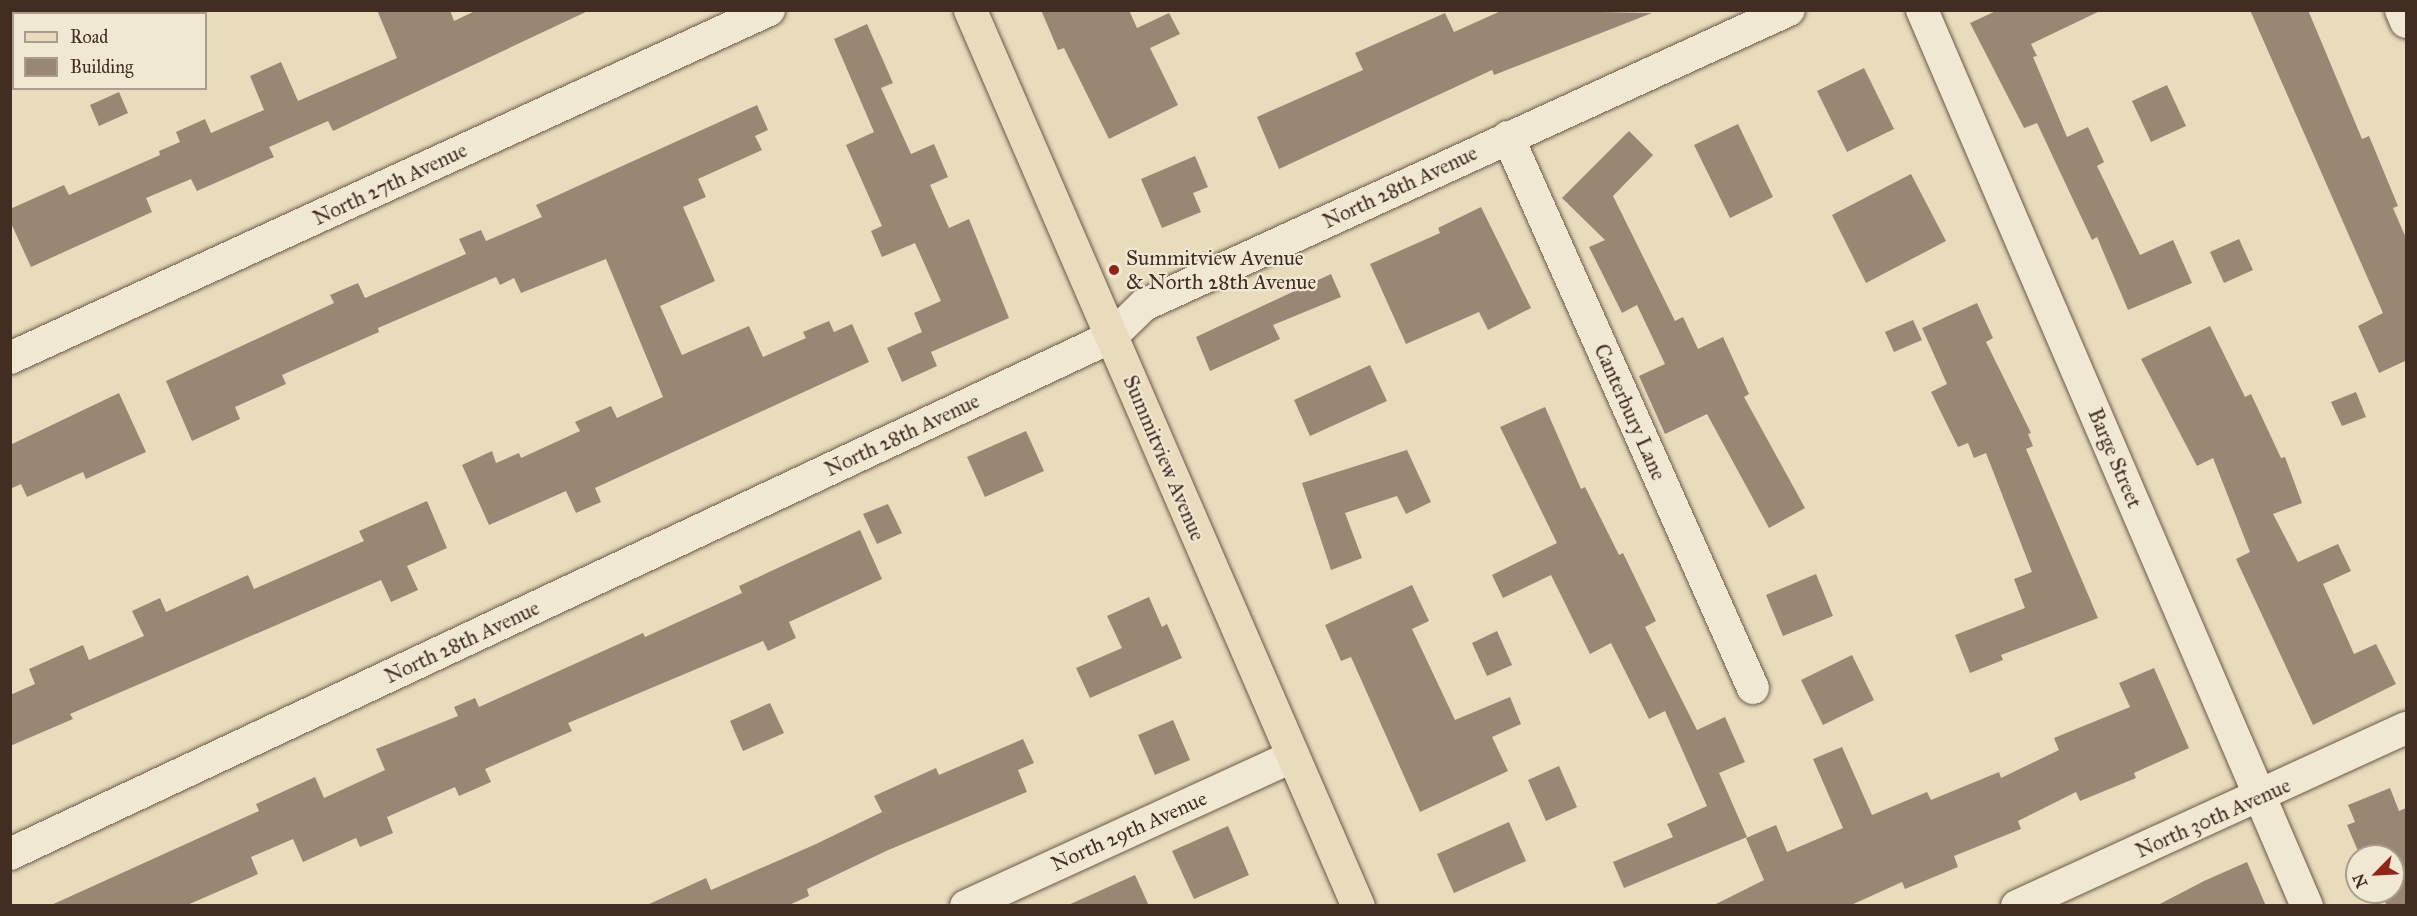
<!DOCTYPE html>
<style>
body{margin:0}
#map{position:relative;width:2417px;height:916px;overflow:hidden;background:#e8dcbc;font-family:"IM FELL Great Primer",serif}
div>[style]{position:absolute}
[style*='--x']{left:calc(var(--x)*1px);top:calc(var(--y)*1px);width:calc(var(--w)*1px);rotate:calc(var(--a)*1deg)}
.building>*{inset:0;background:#988873}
.roads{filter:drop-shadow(0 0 2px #6c5949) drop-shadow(0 0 2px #6c5949)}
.minor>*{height:32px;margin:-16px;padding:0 16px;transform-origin:16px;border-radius:16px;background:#f0e8d3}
.major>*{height:33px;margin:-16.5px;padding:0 16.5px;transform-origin:16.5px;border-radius:16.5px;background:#e8dcbc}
.dots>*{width:16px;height:16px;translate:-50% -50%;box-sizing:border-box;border:3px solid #f0e8d3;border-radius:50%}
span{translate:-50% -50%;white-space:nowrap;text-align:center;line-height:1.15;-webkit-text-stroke:4.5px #f0e8d3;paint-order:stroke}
.street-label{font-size:21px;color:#422d23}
.poi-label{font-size:21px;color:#422d23}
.left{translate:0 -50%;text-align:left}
.frame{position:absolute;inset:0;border:12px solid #422d23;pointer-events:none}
.legend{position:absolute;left:12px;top:12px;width:195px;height:78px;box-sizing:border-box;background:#f0e8d3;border:2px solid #aa9d8d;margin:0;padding:8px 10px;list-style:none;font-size:18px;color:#422d23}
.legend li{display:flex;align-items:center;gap:12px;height:30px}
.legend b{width:30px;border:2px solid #aa9d8d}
.north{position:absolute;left:2345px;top:844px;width:60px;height:60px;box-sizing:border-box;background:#f0e8d3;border:2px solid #aa9d8d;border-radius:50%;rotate:246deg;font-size:16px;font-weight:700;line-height:24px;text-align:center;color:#422d23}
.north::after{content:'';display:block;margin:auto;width:21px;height:27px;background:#8f2418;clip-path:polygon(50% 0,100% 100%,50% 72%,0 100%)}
</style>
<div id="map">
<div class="building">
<div style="clip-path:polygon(377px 10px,450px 10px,454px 21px,477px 10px,590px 10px,333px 131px,328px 121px,269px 147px,274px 157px,197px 191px,191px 179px,146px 198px,152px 212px,31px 267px,10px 221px,10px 209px,64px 185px,69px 195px,160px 155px,159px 151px,180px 142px,176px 132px,205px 119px,211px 133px,264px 110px,250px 76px,281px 62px,298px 101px,397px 58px)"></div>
<div style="clip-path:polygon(1041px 10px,1129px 10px,1137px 28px,1169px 13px,1180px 34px,1150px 48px,1178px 105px,1109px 139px,1064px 48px,1058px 50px)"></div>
<div style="clip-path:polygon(1503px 10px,1652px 13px,1494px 75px,1492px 70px,1279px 169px,1257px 117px,1363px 70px,1355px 53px,1445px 13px,1454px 32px)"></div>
<div style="clip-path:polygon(1998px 10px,2102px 10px,2031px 44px,2037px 56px,2033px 57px,2067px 137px,2088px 127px,2104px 162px,2097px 166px,2140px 255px,2173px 240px,2192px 283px,2128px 310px,2097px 237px,2092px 240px,2037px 123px,2024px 128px,1970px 23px)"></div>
<div style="clip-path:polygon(2250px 10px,2308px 10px,2362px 139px,2369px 136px,2398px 206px,2393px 208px,2406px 238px,2406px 365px,2405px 361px,2379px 373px,2358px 326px,2383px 313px)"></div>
<div style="clip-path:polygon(867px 24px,893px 83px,881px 88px,911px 154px,934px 144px,948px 177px,930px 185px,949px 228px,969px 219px,1009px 318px,931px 352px,937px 366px,902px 382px,887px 348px,922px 332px,914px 313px,941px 301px,915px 243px,882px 257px,871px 231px,882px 226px,846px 145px,874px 132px,834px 39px)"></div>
<div style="clip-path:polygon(1864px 68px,1894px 129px,1847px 152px,1817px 91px)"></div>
<div style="clip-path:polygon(2167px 85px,2186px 126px,2151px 142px,2132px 101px)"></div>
<div style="clip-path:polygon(119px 92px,128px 113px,99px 126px,90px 105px)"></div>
<div style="clip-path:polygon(757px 105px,768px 130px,755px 136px,762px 150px,698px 179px,706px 197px,683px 207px,715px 281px,660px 306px,682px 355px,749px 326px,763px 357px,806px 338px,803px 332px,829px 321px,834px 332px,852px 324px,869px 362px,595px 488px,601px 502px,576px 513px,566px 491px,489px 525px,462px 465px,492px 451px,496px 463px,519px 453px,521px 458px,580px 431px,575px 422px,611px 406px,617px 418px,663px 397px,606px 259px,521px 293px,514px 278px,500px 285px,496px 277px,378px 328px,379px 332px,282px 375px,286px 384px,235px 407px,240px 419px,192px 441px,166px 381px,334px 303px,330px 295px,358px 283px,365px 298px,466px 254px,459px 239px,481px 230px,486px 241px,542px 217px,536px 205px)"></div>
<div style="clip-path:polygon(1738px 124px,1773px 197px,1730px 218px,1694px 145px)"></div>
<div style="clip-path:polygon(1629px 131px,1653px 155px,1613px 196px,1675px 321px,1683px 317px,1698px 349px,1723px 337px,1749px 394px,1744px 397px,1805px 508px,1769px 528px,1707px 414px,1665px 434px,1639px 376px,1665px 364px,1637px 305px,1622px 313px,1589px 247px,1605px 240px,1562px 198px)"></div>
<div style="clip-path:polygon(1195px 156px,1208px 187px,1193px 193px,1201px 212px,1162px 228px,1141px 179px)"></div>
<div style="clip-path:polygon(1911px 174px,1946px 241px,1866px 283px,1832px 215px)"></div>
<div style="clip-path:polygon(1481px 207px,1531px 308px,1488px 330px,1479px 312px,1406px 344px,1370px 264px,1440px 233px,1438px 228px)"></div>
<div style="clip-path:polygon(2239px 239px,2253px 270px,2224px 283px,2210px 252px)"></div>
<div style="clip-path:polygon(1331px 274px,1341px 297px,1273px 325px,1280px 339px,1210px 371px,1196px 337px)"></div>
<div style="clip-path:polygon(1977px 303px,1993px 338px,1986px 342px,2031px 433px,2028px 434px,2033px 446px,2026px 449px,2098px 618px,2001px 655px,2003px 660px,1970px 673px,1955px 635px,2025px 608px,2014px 579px,2032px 572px,1986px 453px,1974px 458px,1968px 443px,1958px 447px,1931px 392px,1947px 384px,1922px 328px)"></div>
<div style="clip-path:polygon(1913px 320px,1922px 340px,1894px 352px,1885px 332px)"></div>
<div style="clip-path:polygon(2210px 326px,2245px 397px,2251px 394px,2281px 458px,2285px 457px,2302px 503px,2273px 514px,2298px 562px,2338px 544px,2351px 571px,2323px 584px,2354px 654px,2376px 644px,2396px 684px,2313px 725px,2236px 559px,2250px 552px,2213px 458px,2197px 466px,2141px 359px)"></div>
<div style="clip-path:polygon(1370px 365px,1387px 401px,1310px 436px,1294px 400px)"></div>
<div style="clip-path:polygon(2356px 392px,2366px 417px,2342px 426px,2331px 402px)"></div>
<div style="clip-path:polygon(119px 393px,146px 452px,86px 479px,83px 472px,27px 497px,21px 484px,10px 489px,10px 445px)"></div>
<div style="clip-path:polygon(1545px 407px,1581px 489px,1585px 487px,1619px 555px,1623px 553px,1656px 621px,1645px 627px,1697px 730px,1725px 717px,1745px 762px,1719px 773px,1747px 837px,1624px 888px,1613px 862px,1673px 837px,1667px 824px,1707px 806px,1665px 711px,1649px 719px,1611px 643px,1590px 654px,1551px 575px,1503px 598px,1492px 575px,1557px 543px,1500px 427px)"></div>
<div style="clip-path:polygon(1026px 431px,1044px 471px,985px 497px,967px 457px)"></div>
<div style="clip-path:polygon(1407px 450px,1431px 502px,1406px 514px,1397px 496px,1345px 513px,1362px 558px,1331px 570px,1302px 483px)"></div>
<div style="clip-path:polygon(427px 501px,447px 548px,407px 566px,418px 590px,391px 602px,381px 580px,70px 714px,73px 719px,10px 746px,10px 695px,35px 684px,29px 669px,83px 645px,89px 660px,144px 636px,132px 611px,160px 598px,166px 612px,248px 575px,254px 589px,364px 541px,359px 531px)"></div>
<div style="clip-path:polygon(888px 504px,902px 533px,877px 544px,863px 514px)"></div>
<div style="clip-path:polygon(860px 530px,882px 579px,789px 622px,796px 638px,768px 651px,763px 641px,568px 723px,572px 731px,485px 769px,491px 782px,459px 796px,455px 787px,387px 817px,393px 833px,360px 847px,356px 838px,303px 862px,293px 839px,251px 857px,258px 874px,185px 906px,49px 906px,259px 811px,256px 804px,315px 777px,324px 798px,385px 770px,376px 749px,458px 716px,454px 707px,475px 698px,479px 707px,643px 633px,645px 637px,742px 593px,739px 586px)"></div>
<div style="clip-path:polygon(1816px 574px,1833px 616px,1783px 636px,1766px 595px)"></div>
<div style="clip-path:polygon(1412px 585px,1429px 621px,1412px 629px,1455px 720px,1510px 697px,1521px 724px,1492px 737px,1508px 771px,1420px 812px,1351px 657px,1341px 661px,1325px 625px)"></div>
<div style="clip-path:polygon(1149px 597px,1162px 627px,1167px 624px,1182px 658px,1090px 698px,1076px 668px,1122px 648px,1107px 616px)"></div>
<div style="clip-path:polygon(1497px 631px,1512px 665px,1487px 676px,1472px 643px)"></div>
<div style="clip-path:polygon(1852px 655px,1874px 700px,1823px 725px,1801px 680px)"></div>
<div style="clip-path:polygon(2154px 668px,2189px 748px,2134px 773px,2136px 778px,2080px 801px,2076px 792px,2018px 821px,2021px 829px,1954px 856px,1958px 867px,1905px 889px,1902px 882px,1849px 906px,1712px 906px,1764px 880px,1746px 838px,1776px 825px,1787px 852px,1843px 828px,1813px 759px,1842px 747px,1872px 815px,1927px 792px,1931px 800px,1999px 772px,2001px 778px,2059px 750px,2054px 738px,2130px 707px,2119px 683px)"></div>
<div style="clip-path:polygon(770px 703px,784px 733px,743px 751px,730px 721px)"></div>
<div style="clip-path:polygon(1173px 720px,1190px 760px,1155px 775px,1138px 735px)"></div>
<div style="clip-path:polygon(1023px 739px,1034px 763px,1018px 770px,1027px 792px,886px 851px,807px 889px,809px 896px,787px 906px,645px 906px,706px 878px,711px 890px,816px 844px,882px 812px,874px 796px,936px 768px,939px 775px)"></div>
<div style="clip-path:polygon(1559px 766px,1577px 807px,1546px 821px,1528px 780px)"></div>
<div style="clip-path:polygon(2390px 788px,2399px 811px,2406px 808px,2406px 906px,2387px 906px,2382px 896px,2371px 901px,2367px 892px,2393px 892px,2393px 856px,2360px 856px,2347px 825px,2355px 822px,2348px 805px)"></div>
<div style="clip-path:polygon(1509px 822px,1526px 861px,1454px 893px,1437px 854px)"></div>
<div style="clip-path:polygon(1228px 826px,1249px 875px,1194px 899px,1172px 851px)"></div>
<div style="clip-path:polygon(2247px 862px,2266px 906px,2156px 906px,2204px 881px)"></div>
<div style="clip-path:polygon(1135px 875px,1149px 906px,1066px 906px)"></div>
</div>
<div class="roads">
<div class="minor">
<div style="--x:1922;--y:10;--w:975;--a:66.75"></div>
<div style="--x:2401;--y:10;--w:13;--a:67"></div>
<div style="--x:1508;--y:137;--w:603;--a:66.03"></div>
<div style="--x:10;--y:358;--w:835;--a:-24.63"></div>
<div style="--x:10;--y:854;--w:1216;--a:-25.15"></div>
<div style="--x:1111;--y:337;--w:46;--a:-44.1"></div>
<div style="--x:1144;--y:305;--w:709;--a:-24.58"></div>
<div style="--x:966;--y:906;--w:360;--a:-24.6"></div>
<div style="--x:2017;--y:906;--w:428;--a:-24.6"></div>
</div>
<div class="major">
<div style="--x:970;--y:10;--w:976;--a:66.59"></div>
</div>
</div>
<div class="dots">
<div style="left:1114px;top:270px;background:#8f2418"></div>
</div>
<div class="street-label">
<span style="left:390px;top:184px;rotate:-25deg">North 27th Avenue</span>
<span style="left:1400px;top:187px;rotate:-25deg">North 28th Avenue</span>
<span style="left:1630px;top:412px;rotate:66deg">Canterbury Lane</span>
<span style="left:902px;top:435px;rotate:-25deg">North 28th Avenue</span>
<span style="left:1164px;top:458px;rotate:67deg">Summitview Avenue</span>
<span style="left:2115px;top:458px;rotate:67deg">Barge Street</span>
<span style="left:462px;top:642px;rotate:-25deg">North 28th Avenue</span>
<span style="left:2213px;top:818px;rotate:-24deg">North 30th Avenue</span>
<span style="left:1129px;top:831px;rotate:-24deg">North 29th Avenue</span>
</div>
<div class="poi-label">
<span class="left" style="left:1126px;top:270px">Summitview Avenue<br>&amp; North 28th Avenue</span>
</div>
<div class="frame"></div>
<ul class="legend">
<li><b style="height:8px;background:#e8dcbc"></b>Road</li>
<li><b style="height:16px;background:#988873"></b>Building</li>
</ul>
<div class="north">N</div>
</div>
